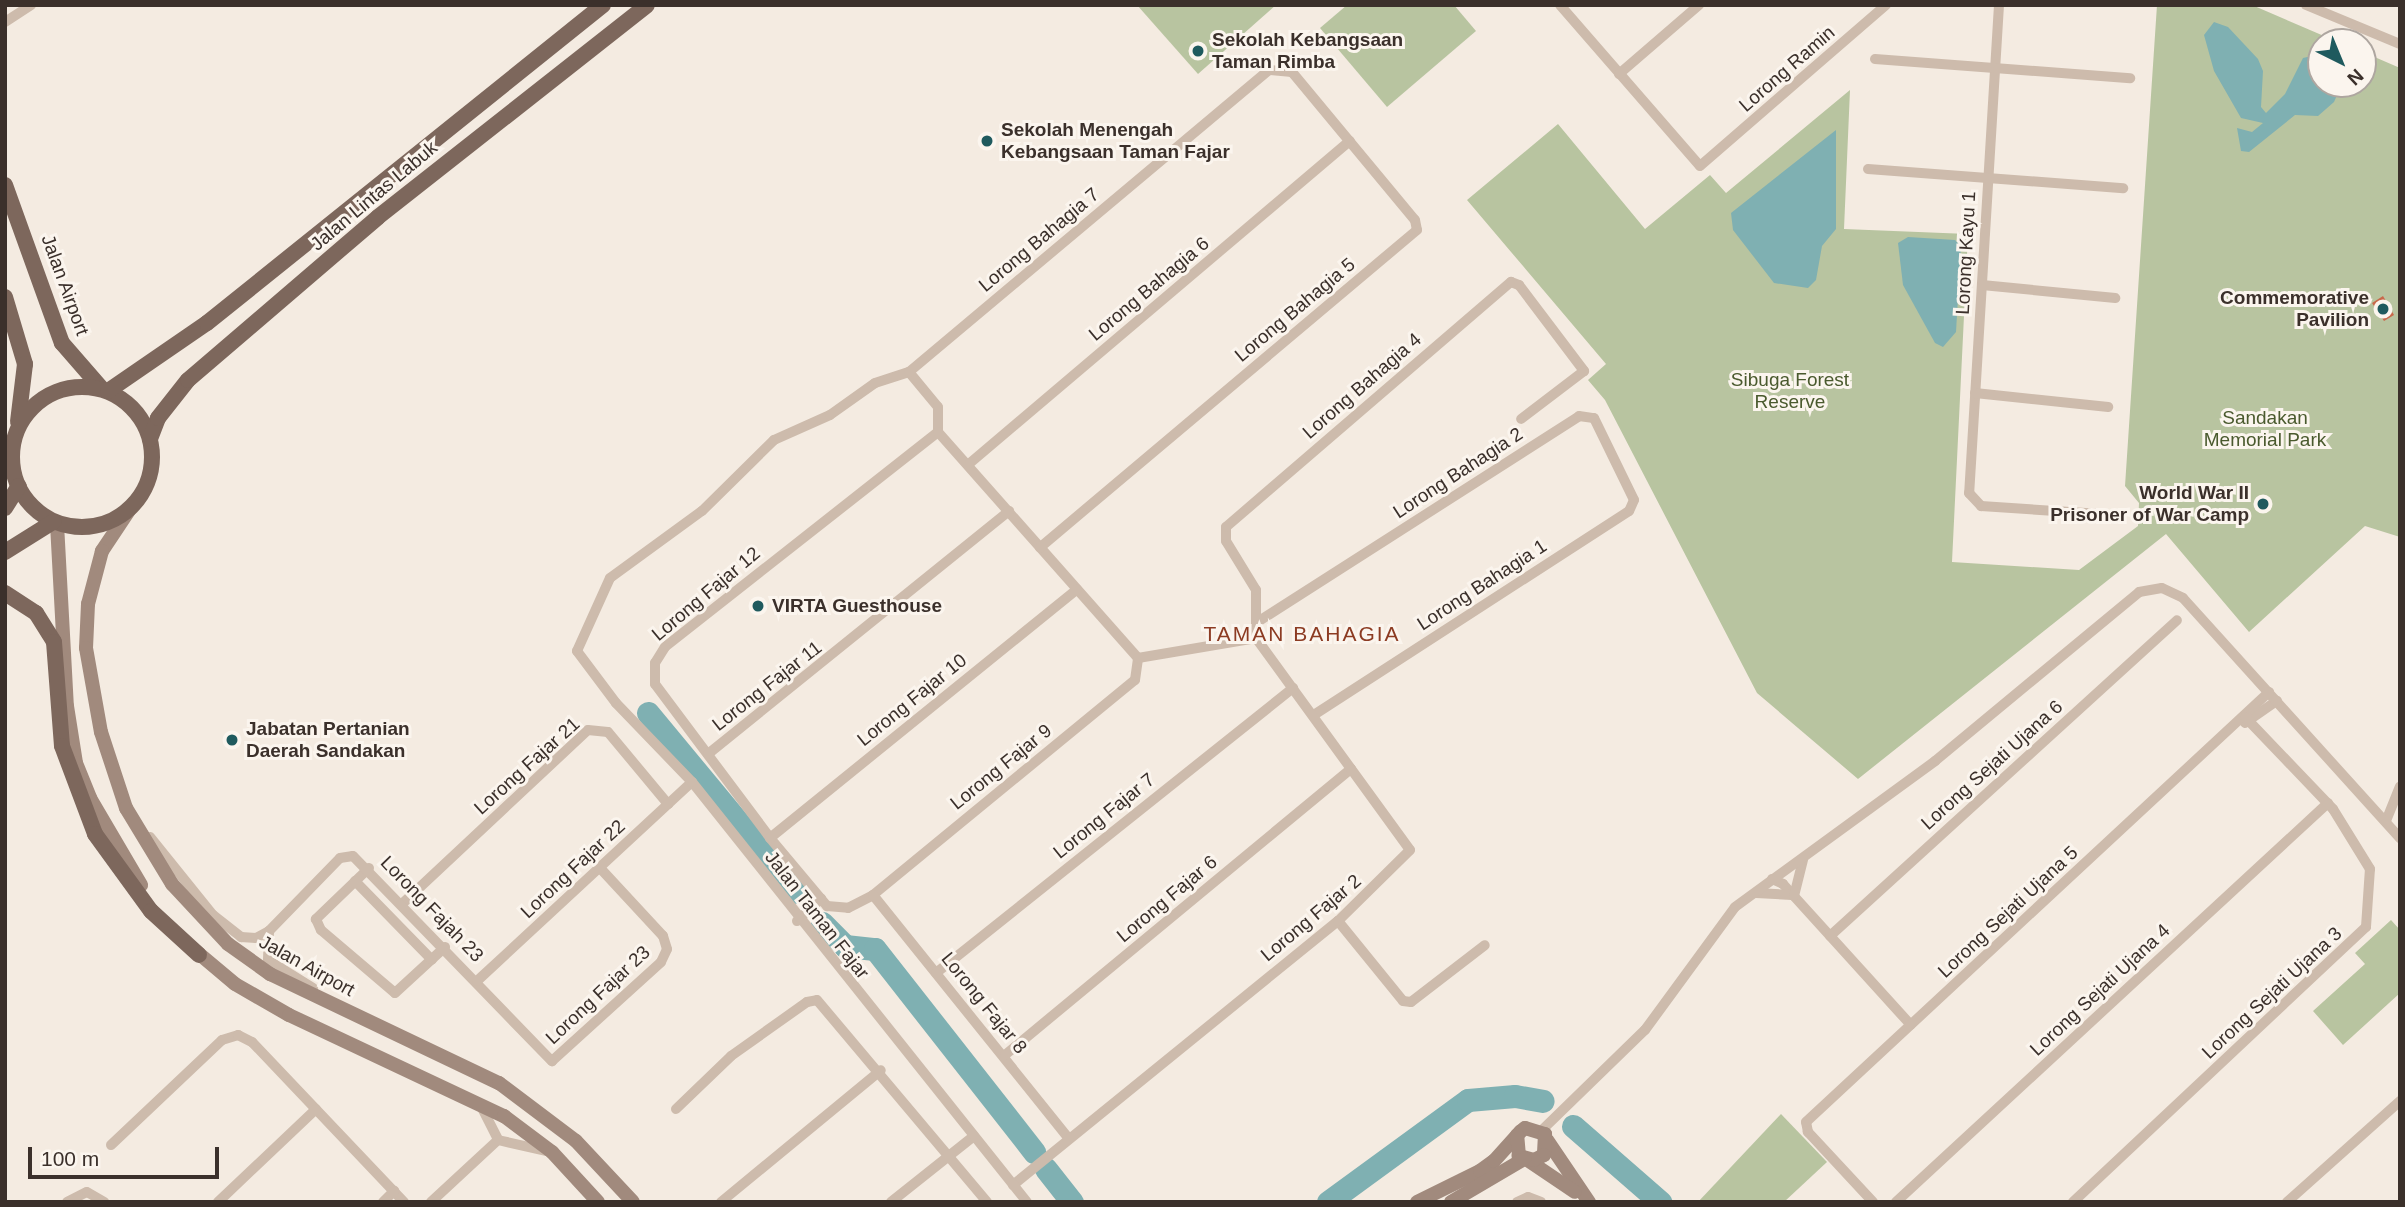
<!DOCTYPE html>
<style>
body{margin:0}
#map{position:relative;width:2405px;height:1207px;overflow:hidden;background:#f4ebe1;font-family:Arial,sans-serif}
div>[style]{position:absolute}
[style*='--x']{left:calc(var(--x)*1px);top:calc(var(--y)*1px);width:calc(var(--w)*1px);rotate:calc(var(--a)*1deg)}
.green>*{inset:0;background:#b8c4a0}
.water>*{inset:0;background:#7fb0b2}
.river>*{height:23px;margin:-11.5px;padding:0 11.5px;transform-origin:11.5px;border-radius:11.5px;background:#7fb0b2}
.building>*{inset:0;background:#c8694b}
.street>*{height:10px;margin:-5px;padding:0 5px;transform-origin:5px;border-radius:5px;background:#cdbbac}
.secondary>*{height:14px;margin:-7px;padding:0 7px;transform-origin:7px;border-radius:7px;background:#a18a7d}
.primary>*{height:16px;margin:-8px;padding:0 8px;transform-origin:8px;border-radius:8px;background:#7d675c}
.primary>.ring{margin:-8px;padding:0;box-sizing:content-box;background:none;border:16px solid #7d675c;border-radius:50%}
.dots>*{width:19px;height:19px;translate:-50% -50%;box-sizing:border-box;border:4px solid #fbf5ee;border-radius:50%}
span{translate:-50% -50%;white-space:nowrap;text-align:center;line-height:1.15;-webkit-text-stroke:6px #fbf5ee;paint-order:stroke}
.poi-label{font-size:19px;color:#3b302b;font-weight:700}
.left{translate:0 -50%;text-align:left}
.right{translate:-100% -50%;text-align:right}
.street-label{font-size:19px;color:#3b302b}
.park-label{font-size:19px;color:#4a5a2e}
.neighbourhood-label{font-size:21px;color:#8c3b22;letter-spacing:2px}
.frame{position:absolute;inset:0;border:7px solid #3b302b;pointer-events:none}
.north{position:absolute;left:2307px;top:28px;width:70px;height:70px;box-sizing:border-box;background:#fbf5ee;border:2px solid #aea6a0;border-radius:50%;rotate:137deg;font-size:19px;font-weight:700;line-height:28px;text-align:center;color:#3b302b}
.north::after{content:'';display:block;margin:auto;width:24px;height:32px;background:#1f5a5e;clip-path:polygon(50% 0,100% 100%,50% 72%,0 100%)}
.scale{position:absolute;left:28px;top:1147px;width:191px;height:32px;box-sizing:border-box;border:4px solid #3b302b;border-top:0;padding-left:9px;font-size:21px;line-height:24px;white-space:nowrap;color:#3b302b;-webkit-text-stroke:5px #fbf5ee;paint-order:stroke}
</style>
<div id="map">
<div class="green">
<div style="clip-path:polygon(1137px 5px,1276px 5px,1198px 74px)"></div>
<div style="clip-path:polygon(1347px 5px,1454px 5px,1476px 31px,1387px 107px,1320px 28px)"></div>
<div style="clip-path:polygon(2157px 5px,2252px 5px,2338px 42px,2321px 42px,2321px 84px,2363px 84px,2363px 52px,2400px 68px,2400px 537px,2365px 526px,2249px 632px,2166px 534px,1858px 779px,1757px 693px,1605px 400px,1588px 380px,1606px 364px,1467px 200px,1558px 124px,1645px 229px,1710px 175px,1726px 193px,1850px 90px,1844px 229px,1968px 234px,1952px 562px,2079px 570px,2138px 526px,2139px 503px,2125px 486px)"></div>
<div style="clip-path:polygon(2391px 920px,2400px 930px,2400px 993px,2343px 1045px,2313px 1011px,2365px 964px,2355px 953px)"></div>
<div style="clip-path:polygon(1781px 1114px,1827px 1162px,1784px 1202px,1698px 1202px)"></div>
</div>
<div class="water">
<div style="clip-path:polygon(2214px 22px,2228px 27px,2258px 59px,2263px 71px,2261px 107px,2266px 113px,2285px 94px,2303px 58px,2312px 56px,2321px 58px,2321px 84px,2342px 84px,2334px 102px,2318px 116px,2295px 115px,2249px 152px,2241px 151px,2237px 128px,2252px 132px,2263px 123px,2241px 118px,2214px 71px,2204px 35px)"></div>
<div style="clip-path:polygon(1836px 130px,1836px 229px,1822px 246px,1816px 280px,1808px 288px,1774px 283px,1733px 230px,1731px 213px)"></div>
<div style="clip-path:polygon(1908px 237px,1955px 240px,1961px 246px,1956px 332px,1943px 347px,1935px 343px,1903px 285px,1898px 243px)"></div>
</div>
<div class="river">
<div style="--x:648;--y:713;--w:232;--a:50.4"></div>
<div style="--x:822;--y:923;--w:33;--a:45"></div>
<div style="--x:845;--y:946;--w:30;--a:6"></div>
<div style="--x:875;--y:949;--w:258;--a:51.9"></div>
<div style="--x:1573;--y:1126;--w:116;--a:41.1"></div>
<div style="--x:1046;--y:1169;--w:42;--a:51.8"></div>
<div style="--x:1328;--y:1202;--w:173;--a:-36.1"></div>
<div style="--x:1468;--y:1100;--w:47;--a:-4.9"></div>
<div style="--x:1515;--y:1096;--w:28;--a:10"></div>
</div>
<div class="building">
<div style="clip-path:polygon(2383px 296px,2394px 315px,2384px 321px,2372px 303px)"></div>
</div>
<div class="street">
<div style="--x:1560;--y:5;--w:213;--a:49"></div>
<div style="--x:1700;--y:166;--w:246;--a:-40.9"></div>
<div style="--x:1999;--y:5;--w:489;--a:93.5"></div>
<div style="--x:1969;--y:493;--w:18;--a:47"></div>
<div style="--x:1981;--y:506;--w:120;--a:3.8"></div>
<div style="--x:2306;--y:5;--w:102;--a:22.5"></div>
<div style="--x:5;--y:22;--w:31;--a:-33"></div>
<div style="--x:1875;--y:59;--w:256;--a:4.3"></div>
<div style="--x:1619;--y:74;--w:106;--a:-40.8"></div>
<div style="--x:1868;--y:169;--w:256;--a:4.3"></div>
<div style="--x:1982;--y:285;--w:134;--a:5.6"></div>
<div style="--x:909;--y:372;--w:45;--a:50.4"></div>
<div style="--x:938;--y:407;--w:25;--a:90"></div>
<div style="--x:938;--y:432;--w:347;--a:141.8"></div>
<div style="--x:665;--y:647;--w:19;--a:122"></div>
<div style="--x:655;--y:663;--w:21;--a:90"></div>
<div style="--x:655;--y:684;--w:192;--a:53.2"></div>
<div style="--x:770;--y:838;--w:89;--a:50"></div>
<div style="--x:827;--y:906;--w:21;--a:5"></div>
<div style="--x:848;--y:908;--w:28;--a:-27"></div>
<div style="--x:873;--y:895;--w:339;--a:-39.4"></div>
<div style="--x:1135;--y:680;--w:22;--a:-82"></div>
<div style="--x:1975;--y:393;--w:134;--a:6"></div>
<div style="--x:938;--y:432;--w:302;--a:48.5"></div>
<div style="--x:970;--y:463;--w:498;--a:-40.3"></div>
<div style="--x:1259;--y:621;--w:380;--a:-32.6"></div>
<div style="--x:1579;--y:416;--w:15;--a:8"></div>
<div style="--x:1594;--y:418;--w:91;--a:64"></div>
<div style="--x:1634;--y:500;--w:12;--a:114"></div>
<div style="--x:1629;--y:511;--w:375;--a:147.1"></div>
<div style="--x:1138;--y:658;--w:120;--a:-9.6"></div>
<div style="--x:2245;--y:723;--w:39;--a:-35"></div>
<div style="--x:708;--y:754;--w:387;--a:-38.9"></div>
<div style="--x:2386;--y:821;--w:37;--a:-68"></div>
<div style="--x:150;--y:837;--w:100;--a:51.1"></div>
<div style="--x:213;--y:915;--w:36;--a:38"></div>
<div style="--x:241;--y:937;--w:15;--a:4"></div>
<div style="--x:256;--y:938;--w:15;--a:-28"></div>
<div style="--x:269;--y:931;--w:29;--a:92"></div>
<div style="--x:268;--y:960;--w:53;--a:31.9"></div>
<div style="--x:770;--y:838;--w:395;--a:-39"></div>
<div style="--x:369;--y:868;--w:74;--a:136.1"></div>
<div style="--x:316;--y:919;--w:12;--a:66"></div>
<div style="--x:321;--y:930;--w:97;--a:40.4"></div>
<div style="--x:395;--y:993;--w:68;--a:-42.6"></div>
<div style="--x:1772;--y:879;--w:12;--a:24"></div>
<div style="--x:1783;--y:884;--w:190;--a:47.8"></div>
<div style="--x:355;--y:881;--w:110;--a:45.7"></div>
<div style="--x:1756;--y:893;--w:36;--a:3"></div>
<div style="--x:873;--y:895;--w:309;--a:51.2"></div>
<div style="--x:1794;--y:896;--w:38;--a:-76"></div>
<div style="--x:403;--y:903;--w:253;--a:-43.1"></div>
<div style="--x:588;--y:730;--w:20;--a:6"></div>
<div style="--x:608;--y:732;--w:94;--a:50.2"></div>
<div style="--x:797;--y:921;--w:33;--a:-43"></div>
<div style="--x:1338;--y:921;--w:103;--a:50.9"></div>
<div style="--x:1403;--y:1001;--w:8;--a:7"></div>
<div style="--x:1411;--y:1002;--w:93;--a:-37.6"></div>
<div style="--x:269;--y:931;--w:102;--a:-45.8"></div>
<div style="--x:340;--y:858;--w:13;--a:-9"></div>
<div style="--x:353;--y:856;--w:286;--a:45.9"></div>
<div style="--x:552;--y:1061;--w:147;--a:-42.2"></div>
<div style="--x:661;--y:962;--w:14;--a:-65"></div>
<div style="--x:667;--y:949;--w:14;--a:-107"></div>
<div style="--x:663;--y:936;--w:93;--a:-132.8"></div>
<div style="--x:1830;--y:936;--w:469;--a:-42.3"></div>
<div style="--x:936;--y:973;--w:457;--a:-38.6"></div>
<div style="--x:477;--y:981;--w:293;--a:-42.8"></div>
<div style="--x:1005;--y:1055;--w:449;--a:-39.6"></div>
<div style="--x:481;--y:1106;--w:38;--a:63"></div>
<div style="--x:676;--y:1109;--w:76;--a:-43.9"></div>
<div style="--x:731;--y:1056;--w:93;--a:-35.4"></div>
<div style="--x:807;--y:1002;--w:10;--a:-11"></div>
<div style="--x:817;--y:1000;--w:264;--a:49.9"></div>
<div style="--x:1541;--y:1131;--w:145;--a:-44.2"></div>
<div style="--x:1645;--y:1030;--w:152;--a:-53.8"></div>
<div style="--x:1735;--y:907;--w:248;--a:-36.1"></div>
<div style="--x:1935;--y:761;--w:265;--a:-39.6"></div>
<div style="--x:2139;--y:592;--w:23;--a:-10"></div>
<div style="--x:2162;--y:588;--w:23;--a:25"></div>
<div style="--x:2183;--y:598;--w:324;--a:47.9"></div>
<div style="--x:498;--y:1140;--w:49;--a:12.9"></div>
<div style="--x:111;--y:1145;--w:153;--a:-43.4"></div>
<div style="--x:222;--y:1040;--w:17;--a:-17"></div>
<div style="--x:238;--y:1035;--w:16;--a:27"></div>
<div style="--x:252;--y:1042;--w:221;--a:46.5"></div>
<div style="--x:1013;--y:1185;--w:419;--a:-39.1"></div>
<div style="--x:1338;--y:921;--w:101;--a:-44.6"></div>
<div style="--x:1410;--y:850;--w:262;--a:-126"></div>
<div style="--x:1256;--y:638;--w:48;--a:-90"></div>
<div style="--x:1256;--y:590;--w:57;--a:-121.5"></div>
<div style="--x:1226;--y:541;--w:14;--a:-90"></div>
<div style="--x:1226;--y:527;--w:376;--a:-40.7"></div>
<div style="--x:1511;--y:282;--w:9;--a:21"></div>
<div style="--x:1519;--y:285;--w:108;--a:52.9"></div>
<div style="--x:1584;--y:371;--w:79;--a:142.7"></div>
<div style="--x:67;--y:1202;--w:22;--a:-27"></div>
<div style="--x:87;--y:1192;--w:20;--a:30"></div>
<div style="--x:218;--y:1202;--w:135;--a:-43.5"></div>
<div style="--x:383;--y:1202;--w:16;--a:-45"></div>
<div style="--x:431;--y:1202;--w:91;--a:-42.8"></div>
<div style="--x:721;--y:1202;--w:207;--a:-39.5"></div>
<div style="--x:891;--y:1202;--w:106;--a:-38.5"></div>
<div style="--x:1027;--y:1202;--w:537;--a:-128.58"></div>
<div style="--x:692;--y:782;--w:110;--a:-133.9"></div>
<div style="--x:616;--y:703;--w:65;--a:-126.9"></div>
<div style="--x:577;--y:651;--w:80;--a:-65.7"></div>
<div style="--x:610;--y:578;--w:114;--a:-36.1"></div>
<div style="--x:702;--y:511;--w:101;--a:-44.6"></div>
<div style="--x:774;--y:440;--w:61;--a:-24.1"></div>
<div style="--x:830;--y:415;--w:55;--a:-35.4"></div>
<div style="--x:875;--y:383;--w:36;--a:-18"></div>
<div style="--x:909;--y:372;--w:470;--a:-40"></div>
<div style="--x:1269;--y:70;--w:23;--a:5"></div>
<div style="--x:1292;--y:72;--w:192;--a:50.3"></div>
<div style="--x:1415;--y:220;--w:10;--a:79"></div>
<div style="--x:1417;--y:230;--w:493;--a:139.9"></div>
<div style="--x:1517;--y:1202;--w:12;--a:-24"></div>
<div style="--x:1528;--y:1197;--w:14;--a:21"></div>
<div style="--x:1873;--y:1202;--w:96;--a:-132.9"></div>
<div style="--x:1808;--y:1132;--w:10;--a:-101"></div>
<div style="--x:1806;--y:1122;--w:632;--a:-42.88"></div>
<div style="--x:1896;--y:1202;--w:588;--a:-42.73"></div>
<div style="--x:2073;--y:1202;--w:402;--a:-43.2"></div>
<div style="--x:2366;--y:927;--w:58;--a:-86.1"></div>
<div style="--x:2370;--y:869;--w:70;--a:-121.7"></div>
<div style="--x:2333;--y:809;--w:127;--a:-133.7"></div>
<div style="--x:2287;--y:1202;--w:152;--a:-41.8"></div>
</div>
<div class="secondary">
<div style="--x:134;--y:503;--w:58;--a:123.7"></div>
<div style="--x:102;--y:551;--w:55;--a:104.8"></div>
<div style="--x:88;--y:604;--w:44;--a:92.6"></div>
<div style="--x:86;--y:648;--w:85;--a:79.9"></div>
<div style="--x:101;--y:732;--w:80;--a:71.8"></div>
<div style="--x:126;--y:808;--w:89;--a:58.8"></div>
<div style="--x:172;--y:884;--w:82;--a:47"></div>
<div style="--x:228;--y:944;--w:52;--a:35.5"></div>
<div style="--x:270;--y:974;--w:254;--a:25.5"></div>
<div style="--x:499;--y:1083;--w:96;--a:37"></div>
<div style="--x:576;--y:1141;--w:83;--a:46.9"></div>
<div style="--x:57;--y:524;--w:182;--a:86.9"></div>
<div style="--x:67;--y:706;--w:58;--a:81"></div>
<div style="--x:76;--y:763;--w:38;--a:68"></div>
<div style="--x:90;--y:798;--w:101;--a:59.6"></div>
<div style="--x:191;--y:947;--w:57;--a:40.1"></div>
<div style="--x:235;--y:984;--w:62;--a:29.9"></div>
<div style="--x:289;--y:1015;--w:238;--a:25.2"></div>
<div style="--x:504;--y:1116;--w:60;--a:36.9"></div>
<div style="--x:552;--y:1152;--w:68;--a:47.4"></div>
<div style="--x:1547;--y:1140;--w:75;--a:55.9"></div>
<div style="--x:1529;--y:1161;--w:55;--a:34"></div>
<div style="--x:1417;--y:1202;--w:70;--a:-26.2"></div>
<div style="--x:1480;--y:1171;--w:17;--a:-36"></div>
<div style="--x:1494;--y:1161;--w:40;--a:-48"></div>
<div style="--x:1521;--y:1131;--w:5;--a:-37"></div>
<div style="--x:1525;--y:1128;--w:21;--a:17"></div>
<div style="--x:1545;--y:1134;--w:21;--a:93"></div>
<div style="--x:1544;--y:1155;--w:11;--a:153"></div>
<div style="--x:1534;--y:1160;--w:16;--a:-165"></div>
<div style="--x:1519;--y:1156;--w:21;--a:-95"></div>
<div style="--x:1451;--y:1202;--w:85;--a:-30.5"></div>
</div>
<div class="primary">
<div style="--x:5;--y:185;--w:168;--a:70.2"></div>
<div style="--x:62;--y:343;--w:61;--a:49"></div>
<div style="--x:5;--y:297;--w:70;--a:73.4"></div>
<div style="--x:25;--y:364;--w:58;--a:96.9"></div>
<div class="ring" style="left:12px;top:387px;width:124px;height:124px"></div>
<div style="--x:108;--y:391;--w:120;--a:-34.5"></div>
<div style="--x:207;--y:323;--w:508;--a:-38.77"></div>
<div style="--x:150;--y:439;--w:22;--a:-69"></div>
<div style="--x:158;--y:418;--w:48;--a:-51.7"></div>
<div style="--x:188;--y:380;--w:250;--a:-40.6"></div>
<div style="--x:378;--y:217;--w:342;--a:-38.2"></div>
<div style="--x:5;--y:508;--w:26;--a:-58"></div>
<div style="--x:5;--y:552;--w:57;--a:-32"></div>
<div style="--x:5;--y:593;--w:37;--a:33"></div>
<div style="--x:36;--y:613;--w:34;--a:58"></div>
<div style="--x:54;--y:642;--w:104;--a:85.6"></div>
<div style="--x:62;--y:746;--w:94;--a:69.4"></div>
<div style="--x:95;--y:834;--w:95;--a:54"></div>
<div style="--x:151;--y:911;--w:65;--a:42.5"></div>
</div>
<div class="dots">
<div style="left:1198px;top:51px;background:#1f5a5e"></div>
<div style="left:987px;top:141px;background:#1f5a5e"></div>
<div style="left:2383px;top:309px;background:#1f5a5e"></div>
<div style="left:2263px;top:504px;background:#1f5a5e"></div>
<div style="left:758px;top:606px;background:#1f5a5e"></div>
<div style="left:232px;top:740px;background:#1f5a5e"></div>
</div>
<div class="poi-label">
<span class="left" style="left:1212px;top:51px">Sekolah Kebangsaan<br>Taman Rimba</span>
<span class="left" style="left:1001px;top:141px">Sekolah Menengah<br>Kebangsaan Taman Fajar</span>
<span class="right" style="left:2369px;top:309px">Commemorative<br>Pavilion</span>
<span class="right" style="left:2249px;top:504px">World War II<br>Prisoner of War Camp</span>
<span class="left" style="left:772px;top:606px">VIRTA Guesthouse</span>
<span class="left" style="left:246px;top:740px">Jabatan Pertanian<br>Daerah Sandakan</span>
</div>
<div class="street-label">
<span style="left:1787px;top:69px;rotate:-41deg">Lorong Ramin</span>
<span style="left:374px;top:196px;rotate:-40deg">Jalan Lintas Labuk</span>
<span style="left:1039px;top:240px;rotate:-40deg">Lorong Bahagia 7</span>
<span style="left:1966px;top:253px;rotate:-87deg">Lorong Kayu 1</span>
<span style="left:65px;top:285px;rotate:70deg">Jalan Airport</span>
<span style="left:1149px;top:289px;rotate:-40deg">Lorong Bahagia 6</span>
<span style="left:1295px;top:310px;rotate:-40deg">Lorong Bahagia 5</span>
<span style="left:1362px;top:386px;rotate:-41deg">Lorong Bahagia 4</span>
<span style="left:1458px;top:473px;rotate:-33deg">Lorong Bahagia 2</span>
<span style="left:1482px;top:585px;rotate:-33deg">Lorong Bahagia 1</span>
<span style="left:706px;top:594px;rotate:-40deg">Lorong Fajar 12</span>
<span style="left:767px;top:686px;rotate:-38deg">Lorong Fajar 11</span>
<span style="left:912px;top:700px;rotate:-39deg">Lorong Fajar 10</span>
<span style="left:1992px;top:765px;rotate:-42deg">Lorong Sejati Ujana 6</span>
<span style="left:527px;top:766px;rotate:-42deg">Lorong Fajar 21</span>
<span style="left:1001px;top:767px;rotate:-39deg">Lorong Fajar 9</span>
<span style="left:1104px;top:816px;rotate:-39deg">Lorong Fajar 7</span>
<span style="left:573px;top:869px;rotate:-43deg">Lorong Fajar 22</span>
<span style="left:1167px;top:899px;rotate:-40deg">Lorong Fajar 6</span>
<span style="left:432px;top:909px;rotate:46deg">Lorong Fajah 23</span>
<span style="left:2008px;top:912px;rotate:-43deg">Lorong Sejati Ujana 5</span>
<span style="left:817px;top:915px;rotate:52deg">Jalan Taman Fajar</span>
<span style="left:1311px;top:918px;rotate:-40deg">Lorong Fajar 2</span>
<span style="left:307px;top:966px;rotate:29deg">Jalan Airport</span>
<span style="left:2100px;top:990px;rotate:-43deg">Lorong Sejati Ujana 4</span>
<span style="left:2272px;top:993px;rotate:-43deg">Lorong Sejati Ujana 3</span>
<span style="left:598px;top:995px;rotate:-43deg">Lorong Fajar 23</span>
<span style="left:984px;top:1003px;rotate:51deg">Lorong Fajar 8</span>
</div>
<div class="park-label">
<span style="left:1790px;top:391px">Sibuga Forest<br>Reserve</span>
<span style="left:2265px;top:429px">Sandakan<br>Memorial Park</span>
</div>
<div class="neighbourhood-label">
<span style="left:1302px;top:634px">TAMAN BAHAGIA</span>
</div>
<div class="frame"></div>
<div class="north">N</div>
<div class="scale">100 m</div>
</div>
